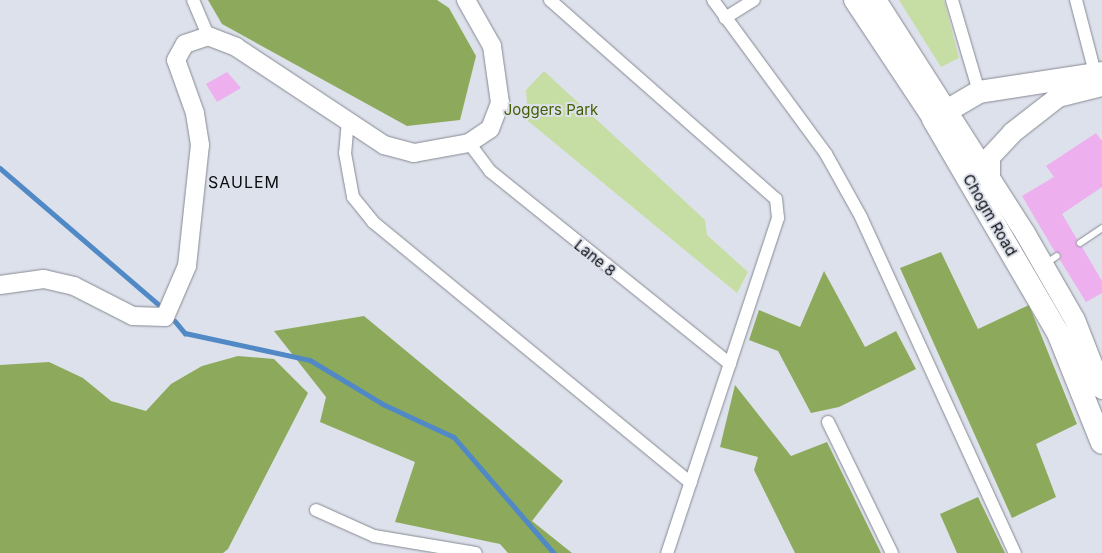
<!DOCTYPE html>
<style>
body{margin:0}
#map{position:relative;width:1102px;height:553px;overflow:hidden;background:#dde1eb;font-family:Inter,sans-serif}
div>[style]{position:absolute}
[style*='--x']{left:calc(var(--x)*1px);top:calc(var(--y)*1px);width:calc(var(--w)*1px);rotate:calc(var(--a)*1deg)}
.green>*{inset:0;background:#c6dea3}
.forest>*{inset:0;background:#8daa5c}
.stream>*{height:4.5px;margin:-2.25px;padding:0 2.25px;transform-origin:2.25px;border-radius:2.25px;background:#5089c5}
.building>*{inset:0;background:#edafee}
.roads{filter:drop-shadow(0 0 1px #858992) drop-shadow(0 0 1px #858992)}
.lane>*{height:6px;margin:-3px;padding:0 3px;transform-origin:3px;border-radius:3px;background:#fff}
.street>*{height:12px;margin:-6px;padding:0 6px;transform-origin:6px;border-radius:6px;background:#fff}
.secondary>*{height:18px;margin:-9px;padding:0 9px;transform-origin:9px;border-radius:9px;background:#fff}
.primary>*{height:20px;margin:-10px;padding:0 10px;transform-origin:10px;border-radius:10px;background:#fff}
.highway>*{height:22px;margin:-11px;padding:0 11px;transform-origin:11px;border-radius:11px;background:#fff}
span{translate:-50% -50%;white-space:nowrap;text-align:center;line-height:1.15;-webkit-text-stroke:4px #dde1eb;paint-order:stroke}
.park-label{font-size:15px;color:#455e03}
.street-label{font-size:15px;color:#0a0b0e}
.neighbourhood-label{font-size:16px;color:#0a0b0e;letter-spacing:1px}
</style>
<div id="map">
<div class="green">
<div style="clip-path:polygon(899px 0,944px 0,959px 58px,941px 67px)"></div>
<div style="clip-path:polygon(544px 71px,705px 220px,707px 235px,748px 272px,737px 293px,528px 121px,526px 90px)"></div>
</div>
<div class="forest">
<div style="clip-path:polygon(208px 0,437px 0,449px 8px,476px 56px,460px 120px,407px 126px,222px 24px)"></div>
<div style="clip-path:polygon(941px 252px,978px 329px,1029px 305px,1077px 424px,1036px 444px,1056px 497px,1012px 518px,900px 268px)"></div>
<div style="clip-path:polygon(824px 271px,865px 347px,896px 331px,916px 369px,839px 407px,811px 413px,778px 351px,749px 340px,759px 310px,800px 327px)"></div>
<div style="clip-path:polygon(364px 316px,563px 481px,532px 521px,572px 553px,508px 553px,500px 544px,395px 522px,415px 462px,320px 422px,326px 397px,274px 331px)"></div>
<div style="clip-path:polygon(238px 356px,274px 359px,308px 393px,228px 549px,223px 553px,0 553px,0 365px,49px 362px,83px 378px,111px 401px,146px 411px,171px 384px,202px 366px)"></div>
<div style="clip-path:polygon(735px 385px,791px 456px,827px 442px,881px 553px,795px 553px,754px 470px,758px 457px,720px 447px)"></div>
<div style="clip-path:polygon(978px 497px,1005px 553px,957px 553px,940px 514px)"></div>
</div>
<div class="stream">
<div style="--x:0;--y:168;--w:208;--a:40.7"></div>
<div style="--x:175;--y:321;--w:16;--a:50"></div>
<div style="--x:185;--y:333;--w:128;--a:12.2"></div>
<div style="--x:310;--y:360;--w:87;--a:31"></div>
<div style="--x:385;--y:405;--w:76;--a:24.9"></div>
<div style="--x:454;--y:437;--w:153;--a:49.2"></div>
</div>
<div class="building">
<div style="clip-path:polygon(227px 72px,241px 88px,217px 102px,206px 84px)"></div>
<div style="clip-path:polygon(1096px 133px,1102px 141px,1102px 187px,1062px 214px,1077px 239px,1076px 245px,1082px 247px,1102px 281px,1102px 293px,1086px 302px,1060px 260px,1061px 254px,1055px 252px,1022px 196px,1054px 177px,1046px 166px)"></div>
</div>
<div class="roads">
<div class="lane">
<div style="--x:1080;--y:243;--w:27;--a:-34"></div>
<div style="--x:1045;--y:264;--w:14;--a:-34"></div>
</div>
<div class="street">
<div style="--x:193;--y:0;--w:39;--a:67"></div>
<div style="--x:550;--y:0;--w:301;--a:41.4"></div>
<div style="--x:776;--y:199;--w:19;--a:84"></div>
<div style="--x:778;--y:218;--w:353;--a:108.3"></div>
<div style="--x:713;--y:0;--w:191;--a:53.7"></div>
<div style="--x:826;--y:154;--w:72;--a:60.9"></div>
<div style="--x:861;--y:217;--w:370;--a:65.4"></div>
<div style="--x:952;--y:0;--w:96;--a:73.6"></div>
<div style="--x:1076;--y:0;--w:75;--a:75.4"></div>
<div style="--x:725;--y:18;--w:34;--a:-32"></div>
<div style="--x:348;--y:120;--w:33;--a:95"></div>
<div style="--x:345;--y:153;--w:45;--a:79.7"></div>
<div style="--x:353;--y:197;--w:32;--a:51"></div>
<div style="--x:373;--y:222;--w:411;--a:39.4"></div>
<div style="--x:469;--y:143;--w:35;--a:53"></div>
<div style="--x:490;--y:171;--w:308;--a:38.8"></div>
<div style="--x:828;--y:422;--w:146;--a:64"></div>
<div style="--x:316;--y:510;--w:64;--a:24.1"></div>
<div style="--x:374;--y:536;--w:103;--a:9.5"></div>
</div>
<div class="secondary">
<div style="--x:0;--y:285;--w:44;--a:-7.8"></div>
<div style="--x:44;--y:279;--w:31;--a:13"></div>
<div style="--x:74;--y:286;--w:66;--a:27"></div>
<div style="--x:133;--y:316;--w:32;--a:2"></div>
<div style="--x:165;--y:317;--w:56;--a:-66.7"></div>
<div style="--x:187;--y:266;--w:122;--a:-83.9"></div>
<div style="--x:200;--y:145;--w:32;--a:-99"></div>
<div style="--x:195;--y:113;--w:56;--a:-109.7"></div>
<div style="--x:176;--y:60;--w:18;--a:-61"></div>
<div style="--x:185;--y:44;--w:24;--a:-19"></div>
<div style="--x:208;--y:36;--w:30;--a:21"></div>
<div style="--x:236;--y:47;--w:178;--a:33.5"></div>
<div style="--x:384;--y:145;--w:31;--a:15"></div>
<div style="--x:414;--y:153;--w:56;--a:-10.3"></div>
<div style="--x:469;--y:143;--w:25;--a:-34"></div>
<div style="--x:490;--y:129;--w:28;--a:-69"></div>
<div style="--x:500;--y:103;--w:58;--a:-98"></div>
<div style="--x:492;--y:46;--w:53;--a:-119.5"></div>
</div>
<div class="primary">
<div style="--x:854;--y:0;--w:143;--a:56.4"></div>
<div style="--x:876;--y:0;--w:277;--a:57.4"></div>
<div style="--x:1025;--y:233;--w:100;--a:60.1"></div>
<div style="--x:1075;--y:320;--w:74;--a:68.6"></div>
<div style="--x:990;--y:178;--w:21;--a:-90"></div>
<div style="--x:990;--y:157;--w:33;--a:-47"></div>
<div style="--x:1012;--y:133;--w:58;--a:-38"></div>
<div style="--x:1058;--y:97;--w:45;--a:-14"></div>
</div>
<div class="highway">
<div style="--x:1102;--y:73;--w:124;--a:171.2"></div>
<div style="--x:979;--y:92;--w:53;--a:149.6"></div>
<div style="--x:933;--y:119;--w:248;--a:59.7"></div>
<div style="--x:1058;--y:333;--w:118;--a:68.2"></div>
</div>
</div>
<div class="park-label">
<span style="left:551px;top:110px">Joggers Park</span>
</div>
<div class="street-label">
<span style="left:990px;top:215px;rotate:60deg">Chogm Road</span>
<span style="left:595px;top:258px;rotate:39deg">Lane 8</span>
</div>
<div class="neighbourhood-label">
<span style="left:244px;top:182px">SAULEM</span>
</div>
</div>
